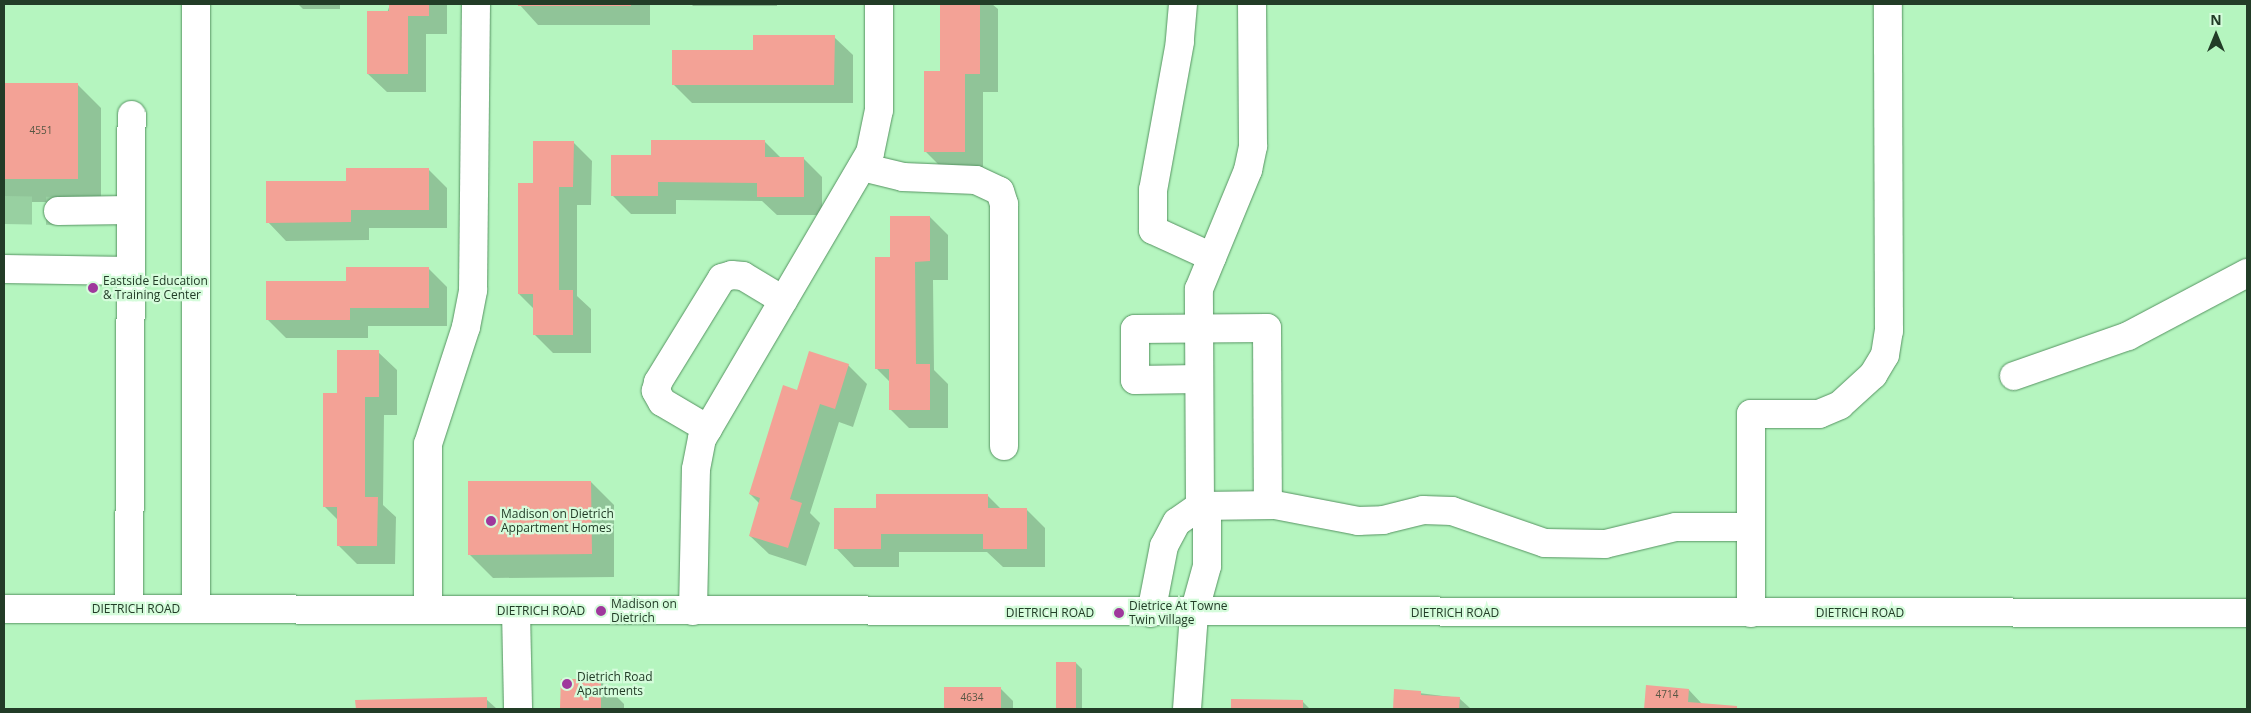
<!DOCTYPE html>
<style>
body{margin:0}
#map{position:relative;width:2251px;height:713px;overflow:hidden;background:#b5f5bf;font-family:"Open Sans",sans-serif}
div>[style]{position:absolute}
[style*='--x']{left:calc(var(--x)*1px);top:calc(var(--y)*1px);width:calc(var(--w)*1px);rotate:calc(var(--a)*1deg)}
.shadow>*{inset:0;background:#0003}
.building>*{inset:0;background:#f3a296}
.minor-tunnel>*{height:28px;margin-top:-14px;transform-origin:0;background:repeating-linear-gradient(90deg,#98d0a1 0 28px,transparent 0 42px)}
.roads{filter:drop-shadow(0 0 1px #569462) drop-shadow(0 0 1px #569462)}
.minor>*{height:28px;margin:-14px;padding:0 14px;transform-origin:14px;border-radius:14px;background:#fff}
.dots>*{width:14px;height:14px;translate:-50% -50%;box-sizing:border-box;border:2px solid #d5fcdb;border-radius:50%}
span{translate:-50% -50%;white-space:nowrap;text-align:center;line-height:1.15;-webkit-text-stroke:4.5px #d5fcdb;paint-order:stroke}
.number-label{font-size:10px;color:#565643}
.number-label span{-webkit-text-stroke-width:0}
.poi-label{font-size:12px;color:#223c27}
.left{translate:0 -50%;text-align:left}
.street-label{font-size:12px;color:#223c27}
.frame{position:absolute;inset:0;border:5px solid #223c27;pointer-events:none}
.north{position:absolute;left:2191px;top:10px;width:50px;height:50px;-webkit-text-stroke:4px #d5fcdb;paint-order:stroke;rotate:0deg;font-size:14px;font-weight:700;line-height:20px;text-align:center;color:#223c27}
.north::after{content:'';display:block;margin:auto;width:18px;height:22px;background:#223c27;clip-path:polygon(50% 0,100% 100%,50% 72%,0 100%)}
</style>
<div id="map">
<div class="shadow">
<div style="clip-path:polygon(298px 4px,340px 4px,340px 9px,303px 9px)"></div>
<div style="clip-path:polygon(390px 4px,447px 4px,447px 34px,426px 34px,426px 92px,387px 92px,368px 74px)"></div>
<div style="clip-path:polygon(519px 4px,650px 4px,650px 25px,538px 25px)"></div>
<div style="clip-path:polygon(691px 4px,777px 4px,777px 6px,693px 6px)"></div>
<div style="clip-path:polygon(941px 4px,992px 4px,998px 9px,998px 92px,983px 92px,983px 170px,944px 170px,925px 151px,941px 72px)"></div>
<div style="clip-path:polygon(834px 37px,853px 55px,853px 103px,692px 103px,674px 85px,754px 52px)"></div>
<div style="clip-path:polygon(4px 84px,77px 84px,101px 108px,101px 202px,4px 202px)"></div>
<div style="clip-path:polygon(764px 141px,781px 158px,803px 158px,822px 177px,822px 215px,777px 215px,762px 201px,676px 200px,676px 214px,631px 214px,612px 195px,653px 156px)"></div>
<div style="clip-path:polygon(573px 142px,592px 161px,591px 205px,577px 205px,577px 296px,591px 309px,591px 353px,553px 353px,534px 334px,534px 309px,519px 294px,534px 184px)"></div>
<div style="clip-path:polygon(428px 169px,447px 188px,447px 228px,369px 228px,369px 240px,286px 241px,268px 222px)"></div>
<div style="clip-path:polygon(930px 217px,948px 235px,948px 280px,933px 280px,934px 370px,948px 384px,948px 428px,909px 428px,891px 410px,890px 382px,877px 369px,892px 258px)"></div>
<div style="clip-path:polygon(429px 269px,447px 287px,447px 326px,368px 326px,368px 338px,286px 338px,267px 319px)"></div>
<div style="clip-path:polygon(378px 352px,397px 370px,397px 415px,384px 415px,383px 505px,396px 517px,395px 564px,357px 564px,338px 545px,338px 520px,324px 506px)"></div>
<div style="clip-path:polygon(848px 365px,867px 384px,853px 427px,839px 422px,810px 513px,820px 523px,806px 566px,769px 554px,750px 536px,760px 504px,750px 494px,798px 391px)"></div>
<div style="clip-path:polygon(591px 482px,614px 505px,614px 577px,493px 578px,469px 554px)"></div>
<div style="clip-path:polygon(987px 495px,1002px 510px,1027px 510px,1045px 528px,1045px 567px,1003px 567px,987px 552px,899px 552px,899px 567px,854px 567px,836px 548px)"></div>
<div style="clip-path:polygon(1057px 663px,1076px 663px,1082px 669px,1082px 709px,1057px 709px)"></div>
<div style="clip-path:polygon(600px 680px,624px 704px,624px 709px,562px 708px)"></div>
<div style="clip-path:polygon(1647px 687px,1689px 690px,1702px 704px,1739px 709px,1645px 709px)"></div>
<div style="clip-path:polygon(945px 688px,1000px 688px,1013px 701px,1013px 709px,945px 709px)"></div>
<div style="clip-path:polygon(1395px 690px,1459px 698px,1471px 709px,1394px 709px)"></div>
<div style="clip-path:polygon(486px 699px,497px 709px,357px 709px,357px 701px)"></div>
<div style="clip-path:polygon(1232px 701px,1302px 701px,1310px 709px,1232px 709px)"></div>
</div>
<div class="building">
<div style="clip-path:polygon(389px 4px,429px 4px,429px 16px,408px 16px,408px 74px,367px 74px,367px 11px,389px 11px)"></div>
<div style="clip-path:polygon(518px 4px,631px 4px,631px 6px,518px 6px)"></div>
<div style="clip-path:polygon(940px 4px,980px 4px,980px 74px,965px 74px,965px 152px,924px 152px,924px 71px,940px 71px)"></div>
<div style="clip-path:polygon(753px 35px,835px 35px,834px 85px,672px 85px,672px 50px,753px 50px)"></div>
<div style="clip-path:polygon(4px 83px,78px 83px,78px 179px,4px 179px)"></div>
<div style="clip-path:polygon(651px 140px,765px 140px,765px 157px,804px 157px,804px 197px,757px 197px,757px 183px,658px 182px,658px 196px,611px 196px,611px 155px,651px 155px)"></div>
<div style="clip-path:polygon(533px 141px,574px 141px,573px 187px,559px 187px,559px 290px,573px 290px,573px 335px,533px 335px,533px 294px,518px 294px,518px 183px,533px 183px)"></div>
<div style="clip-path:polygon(346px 168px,429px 168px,429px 210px,351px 210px,351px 222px,266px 223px,266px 181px,346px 181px)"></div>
<div style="clip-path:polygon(890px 216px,930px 216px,930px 261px,915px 262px,916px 364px,930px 364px,930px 410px,889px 410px,889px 369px,875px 369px,875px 257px,890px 257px)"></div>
<div style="clip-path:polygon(346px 267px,429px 267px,429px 308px,350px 308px,350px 320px,266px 320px,266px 281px,346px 281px)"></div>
<div style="clip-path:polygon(337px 350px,379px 350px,379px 397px,365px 397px,365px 497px,378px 497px,377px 546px,337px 546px,337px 507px,323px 507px,323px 393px,337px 393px)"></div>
<div style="clip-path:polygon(809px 351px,849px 364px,835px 409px,820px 404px,790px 499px,802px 503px,788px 548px,749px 536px,760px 498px,749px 494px,783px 385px,797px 390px)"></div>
<div style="clip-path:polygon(468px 481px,591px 481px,592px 554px,468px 555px)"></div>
<div style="clip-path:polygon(876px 494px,988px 494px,988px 508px,1027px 508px,1027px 549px,983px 549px,983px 534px,881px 534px,881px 549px,834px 549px,834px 508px,876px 508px)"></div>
<div style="clip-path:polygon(1056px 662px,1076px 662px,1076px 709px,1056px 709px)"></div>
<div style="clip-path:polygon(561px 679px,601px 679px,601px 709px,560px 708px)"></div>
<div style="clip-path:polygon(1646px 685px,1689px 689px,1688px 702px,1737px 706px,1737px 709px,1644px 709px)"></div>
<div style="clip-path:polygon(944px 687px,1001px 687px,1001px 709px,944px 709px)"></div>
<div style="clip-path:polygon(1394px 689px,1421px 691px,1421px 695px,1460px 697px,1459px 709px,1393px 709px)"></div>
<div style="clip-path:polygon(487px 697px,487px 709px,356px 709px,355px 700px)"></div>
<div style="clip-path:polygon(1231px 699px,1303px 700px,1303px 709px,1231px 709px)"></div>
</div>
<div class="minor-tunnel">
<div style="--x:4;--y:210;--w:54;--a:1.1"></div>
</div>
<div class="roads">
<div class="minor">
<div style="--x:196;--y:4;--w:605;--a:90"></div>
<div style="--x:1183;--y:4;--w:38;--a:95"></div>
<div style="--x:1180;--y:42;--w:150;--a:100.3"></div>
<div style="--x:1153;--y:190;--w:40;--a:90"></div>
<div style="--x:1153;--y:230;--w:65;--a:24.6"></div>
<div style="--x:862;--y:167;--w:42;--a:13.7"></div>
<div style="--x:903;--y:177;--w:73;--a:2.4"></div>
<div style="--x:976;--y:180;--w:26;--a:25"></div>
<div style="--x:1000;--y:191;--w:14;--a:73"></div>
<div style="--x:1004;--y:204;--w:242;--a:90"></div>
<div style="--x:58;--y:211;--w:72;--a:-0.8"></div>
<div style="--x:4;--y:269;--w:126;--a:0.9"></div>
<div style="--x:2014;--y:376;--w:121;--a:-19.3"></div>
<div style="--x:2128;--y:336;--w:135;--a:-27.9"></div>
<div style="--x:1199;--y:379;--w:64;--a:179.1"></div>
<div style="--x:1135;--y:380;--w:51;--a:-90"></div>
<div style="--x:1135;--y:329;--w:132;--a:-0.4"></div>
<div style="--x:1267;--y:328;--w:177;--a:89.7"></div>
<div style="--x:708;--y:429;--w:53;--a:-149.6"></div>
<div style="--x:662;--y:402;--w:13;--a:-119"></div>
<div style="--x:656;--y:391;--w:9;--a:-77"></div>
<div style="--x:658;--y:382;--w:122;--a:-58.4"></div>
<div style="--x:722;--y:278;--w:10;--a:-17"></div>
<div style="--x:732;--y:275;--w:11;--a:5"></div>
<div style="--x:743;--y:276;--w:47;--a:31"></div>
<div style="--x:4;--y:609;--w:2243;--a:0.1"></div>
<div style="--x:129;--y:609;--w:494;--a:-89.7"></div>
<div style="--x:428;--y:610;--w:166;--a:-90"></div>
<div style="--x:428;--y:444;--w:123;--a:-72"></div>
<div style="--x:466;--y:327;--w:38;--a:-79"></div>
<div style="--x:473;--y:290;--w:286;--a:-89.4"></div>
<div style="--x:516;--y:611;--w:98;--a:88.8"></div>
<div style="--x:693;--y:611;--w:142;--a:-88.8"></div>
<div style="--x:696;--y:469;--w:31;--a:-79"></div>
<div style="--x:702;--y:439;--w:332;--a:-59.6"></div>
<div style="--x:870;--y:153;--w:44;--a:-78.2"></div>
<div style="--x:879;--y:110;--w:106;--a:-90"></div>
<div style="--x:1151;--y:613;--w:68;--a:-79"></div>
<div style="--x:1164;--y:546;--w:27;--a:-62"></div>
<div style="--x:1177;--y:522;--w:28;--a:-35"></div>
<div style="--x:1200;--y:506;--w:75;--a:-0.8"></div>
<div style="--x:1275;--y:505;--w:85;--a:10.9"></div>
<div style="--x:1358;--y:521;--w:25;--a:-2"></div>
<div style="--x:1383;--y:520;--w:41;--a:-14"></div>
<div style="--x:1423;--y:510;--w:29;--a:2"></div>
<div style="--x:1452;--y:511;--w:98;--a:19"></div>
<div style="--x:1545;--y:543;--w:60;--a:1"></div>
<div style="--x:1605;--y:544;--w:73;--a:-13.5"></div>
<div style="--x:1676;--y:527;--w:75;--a:0"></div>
<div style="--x:1751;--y:613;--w:199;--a:-90"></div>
<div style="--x:1751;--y:414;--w:68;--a:0"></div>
<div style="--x:1819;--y:414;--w:23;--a:-23"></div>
<div style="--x:1840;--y:405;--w:45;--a:-42.3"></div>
<div style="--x:1873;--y:375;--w:23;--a:-59"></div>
<div style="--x:1885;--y:355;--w:24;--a:-81"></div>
<div style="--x:1889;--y:331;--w:327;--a:-90.2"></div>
<div style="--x:1187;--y:709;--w:96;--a:-85.8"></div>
<div style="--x:1194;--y:613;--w:49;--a:-74.5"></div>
<div style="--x:1207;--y:566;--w:45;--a:-90"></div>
<div style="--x:1207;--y:521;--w:17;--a:-115"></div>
<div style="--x:1200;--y:506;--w:217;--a:-90.3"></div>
<div style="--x:1199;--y:289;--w:129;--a:-67.6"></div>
<div style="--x:1248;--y:170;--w:25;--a:-78"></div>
<div style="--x:1253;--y:146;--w:142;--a:-90.4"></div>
</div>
</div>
<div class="dots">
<div style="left:93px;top:288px;background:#9f389c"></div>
<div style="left:491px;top:521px;background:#9f389c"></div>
<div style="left:601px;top:611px;background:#9f389c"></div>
<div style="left:1119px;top:613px;background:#9f389c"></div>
<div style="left:567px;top:684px;background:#9f389c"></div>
</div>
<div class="number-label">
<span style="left:41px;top:131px">4551</span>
<span style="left:1667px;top:695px">4714</span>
<span style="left:972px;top:698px">4634</span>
</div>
<div class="poi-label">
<span class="left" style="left:103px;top:288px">Eastside Education<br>&amp; Training Center</span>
<span class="left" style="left:501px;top:521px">Madison on Dietrich<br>Appartment Homes</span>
<span class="left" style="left:611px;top:611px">Madison on<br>Dietrich</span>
<span class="left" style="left:1129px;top:613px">Dietrice At Towne<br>Twin Village</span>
<span class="left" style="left:577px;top:684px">Dietrich Road<br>Apartments</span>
</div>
<div class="street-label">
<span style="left:136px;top:609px">DIETRICH ROAD</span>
<span style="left:541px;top:611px">DIETRICH ROAD</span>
<span style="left:1050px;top:613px">DIETRICH ROAD</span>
<span style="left:1455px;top:613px">DIETRICH ROAD</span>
<span style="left:1860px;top:613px">DIETRICH ROAD</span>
</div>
<div class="frame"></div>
<div class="north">N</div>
</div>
